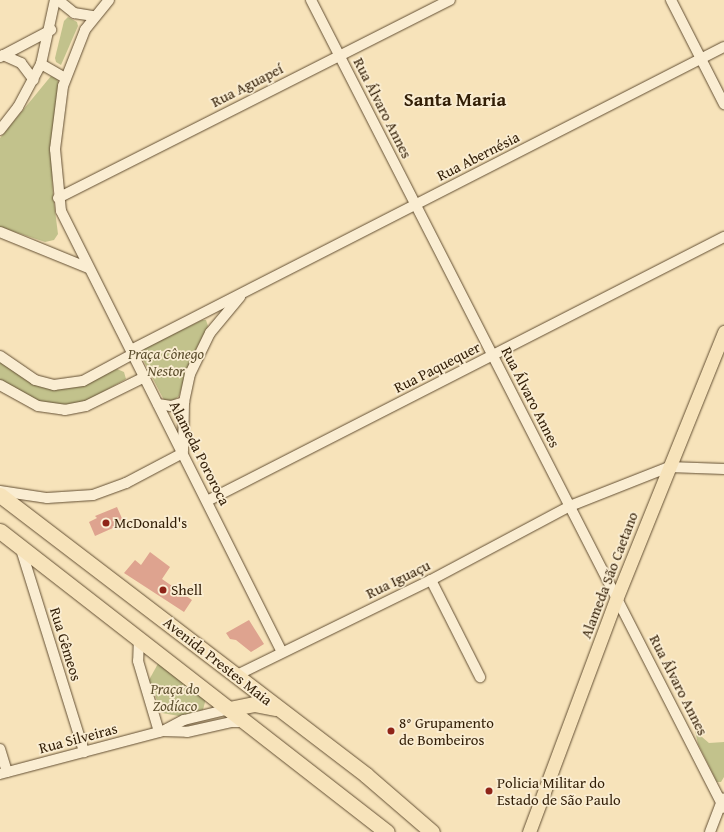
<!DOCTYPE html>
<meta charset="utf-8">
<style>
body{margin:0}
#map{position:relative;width:724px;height:832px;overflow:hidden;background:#f7e3ba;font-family:"Gentium Book Plus",serif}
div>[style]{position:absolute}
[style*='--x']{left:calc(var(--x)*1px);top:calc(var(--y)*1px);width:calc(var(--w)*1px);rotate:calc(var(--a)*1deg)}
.green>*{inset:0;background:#c2c28c}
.building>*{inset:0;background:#dea38f}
.roads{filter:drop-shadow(0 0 1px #634f33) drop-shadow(0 0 1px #634f33)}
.minor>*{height:10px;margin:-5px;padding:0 5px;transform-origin:5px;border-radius:5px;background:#faedd2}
.major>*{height:13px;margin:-6.5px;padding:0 6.5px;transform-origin:6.5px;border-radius:6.5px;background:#f7e3ba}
.highway>*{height:15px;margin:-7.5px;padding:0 7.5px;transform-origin:7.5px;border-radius:7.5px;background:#f7e3ba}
.dots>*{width:11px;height:11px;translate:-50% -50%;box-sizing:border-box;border:2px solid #faedd2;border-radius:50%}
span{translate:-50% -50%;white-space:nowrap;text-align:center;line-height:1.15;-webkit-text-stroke:3.5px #faedd2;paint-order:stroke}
.street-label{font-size:15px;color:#321e06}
.park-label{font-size:15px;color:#5d4f2e;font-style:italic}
.poi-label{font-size:15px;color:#321e06}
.left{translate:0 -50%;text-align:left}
.district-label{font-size:19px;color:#321e06;font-weight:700}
</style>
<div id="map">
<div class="green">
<div style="clip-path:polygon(68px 17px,77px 22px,78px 26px,61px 65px,56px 62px,55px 58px,64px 21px)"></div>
<div style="clip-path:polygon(51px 76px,57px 79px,59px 85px,51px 145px,53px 195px,58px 234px,54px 240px,45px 242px,0 227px,0 138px)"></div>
<div style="clip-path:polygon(202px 320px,206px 320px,208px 326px,190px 361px,179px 396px,173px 401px,164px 400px,140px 354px,145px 348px)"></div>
<div style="clip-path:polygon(0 362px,34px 384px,54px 390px,77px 387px,117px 369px,124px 372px,126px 379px,85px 402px,65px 406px,39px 402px,0 380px)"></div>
<div style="clip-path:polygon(160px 660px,206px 698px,203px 710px,179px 716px,162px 713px,149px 680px)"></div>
<div style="clip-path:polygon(695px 731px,709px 743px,724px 742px,724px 777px,721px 782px,717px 782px,698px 744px)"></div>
</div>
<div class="building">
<div style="clip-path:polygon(117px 507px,124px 523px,95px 536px,89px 522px,97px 518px,95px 516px)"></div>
<div style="clip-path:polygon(150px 552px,170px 567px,162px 579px,192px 600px,184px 612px,124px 573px,135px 560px,141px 565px)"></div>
<div style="clip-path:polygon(249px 620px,264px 644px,251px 652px,236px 640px,230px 639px,226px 633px)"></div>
</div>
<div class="roads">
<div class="minor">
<div style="--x:58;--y:0;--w:21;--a:39"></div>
<div style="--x:74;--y:13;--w:20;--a:9"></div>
<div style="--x:109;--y:0;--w:38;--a:129"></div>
<div style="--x:85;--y:30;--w:60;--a:111.4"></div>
<div style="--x:63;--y:86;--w:64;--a:97.2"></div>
<div style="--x:55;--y:149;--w:62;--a:84.5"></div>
<div style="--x:61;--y:211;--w:493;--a:63.4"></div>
<div style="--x:311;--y:0;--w:907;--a:62.93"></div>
<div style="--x:671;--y:0;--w:117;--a:63"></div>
<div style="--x:3;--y:55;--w:20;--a:24"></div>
<div style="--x:21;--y:63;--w:21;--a:53"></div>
<div style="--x:0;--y:57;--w:58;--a:-27.9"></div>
<div style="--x:41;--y:64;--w:28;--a:30"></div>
<div style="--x:0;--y:130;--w:29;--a:-52"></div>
<div style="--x:18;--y:107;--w:49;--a:-61.9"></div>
<div style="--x:41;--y:64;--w:66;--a:-77.7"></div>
<div style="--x:58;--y:198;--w:439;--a:-26.8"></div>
<div style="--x:0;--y:232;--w:95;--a:22.2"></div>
<div style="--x:131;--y:350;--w:666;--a:-27.07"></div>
<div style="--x:0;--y:356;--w:42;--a:34.4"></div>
<div style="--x:35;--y:380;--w:20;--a:15"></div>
<div style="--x:54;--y:385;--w:29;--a:-8"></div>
<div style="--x:83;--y:381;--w:57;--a:-28.4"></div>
<div style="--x:0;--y:385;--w:43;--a:28.9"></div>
<div style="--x:38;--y:406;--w:27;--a:8"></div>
<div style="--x:65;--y:410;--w:21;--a:-11"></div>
<div style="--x:86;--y:406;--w:66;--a:-26.2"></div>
<div style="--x:158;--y:404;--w:13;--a:9"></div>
<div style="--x:171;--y:406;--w:14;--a:-17"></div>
<div style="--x:183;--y:451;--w:49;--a:-88.8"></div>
<div style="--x:184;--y:402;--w:29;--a:-78"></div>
<div style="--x:190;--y:374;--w:46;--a:-64"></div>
<div style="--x:210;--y:333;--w:47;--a:-50.2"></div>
<div style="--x:0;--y:491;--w:48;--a:8.5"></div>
<div style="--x:47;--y:498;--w:46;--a:-3.7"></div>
<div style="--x:93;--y:495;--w:35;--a:-20"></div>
<div style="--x:126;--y:483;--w:64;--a:-27.8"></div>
<div style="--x:207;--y:501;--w:581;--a:-27.05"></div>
<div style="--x:20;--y:546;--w:216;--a:72.7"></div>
<div style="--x:431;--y:580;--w:109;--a:63.2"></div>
<div style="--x:139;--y:637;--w:24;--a:92"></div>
<div style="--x:138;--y:661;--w:74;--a:73.5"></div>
<div style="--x:237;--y:675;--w:216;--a:-26.1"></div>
<div style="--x:431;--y:580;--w:157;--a:-28"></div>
<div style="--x:570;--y:506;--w:106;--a:-21.5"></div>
<div style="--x:669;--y:467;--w:55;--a:2.1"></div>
<div style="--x:163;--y:731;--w:24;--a:2"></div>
<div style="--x:187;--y:732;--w:45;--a:-12.8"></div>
<div style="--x:231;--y:722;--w:15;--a:0"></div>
<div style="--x:0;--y:749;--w:24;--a:73"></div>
<div style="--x:0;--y:774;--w:169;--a:-14.8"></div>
<div style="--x:163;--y:731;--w:24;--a:-28"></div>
<div style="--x:184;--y:720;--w:46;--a:-13.7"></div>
<div style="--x:710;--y:832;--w:36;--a:-69"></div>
</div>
<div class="major">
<div style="--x:529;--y:832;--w:251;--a:-69.5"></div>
<div style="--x:617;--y:597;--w:286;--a:-68"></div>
</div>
<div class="highway">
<div style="--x:0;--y:495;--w:461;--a:37.4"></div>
<div style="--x:366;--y:775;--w:87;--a:40.8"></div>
<div style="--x:0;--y:531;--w:490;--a:37.9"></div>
<div style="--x:229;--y:709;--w:25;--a:-11"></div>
<div style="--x:254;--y:704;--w:21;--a:11"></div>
</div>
</div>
<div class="dots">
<div style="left:106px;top:523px;background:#8f2418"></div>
<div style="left:163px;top:590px;background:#8f2418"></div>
<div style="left:391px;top:731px;background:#8f2418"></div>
<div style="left:489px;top:791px;background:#8f2418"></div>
</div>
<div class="street-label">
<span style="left:247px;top:85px;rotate:-27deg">Rua Aguapeí</span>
<span style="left:383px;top:108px;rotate:63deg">Rua Álvaro Annes</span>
<span style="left:478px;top:156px;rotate:-27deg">Rua Abernésia</span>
<span style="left:437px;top:367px;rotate:-27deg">Rua Paquequer</span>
<span style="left:531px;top:397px;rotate:63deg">Rua Álvaro Annes</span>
<span style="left:200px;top:453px;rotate:63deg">Alameda Pororoca</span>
<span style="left:609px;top:575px;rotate:-69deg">Alameda São Caetano</span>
<span style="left:398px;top:579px;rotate:-26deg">Rua Iguaçu</span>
<span style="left:66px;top:644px;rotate:73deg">Rua Gêmeos</span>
<span style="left:218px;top:661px;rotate:38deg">Avenida Prestes Maia</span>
<span style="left:679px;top:685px;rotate:63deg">Rua Álvaro Annes</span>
<span style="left:78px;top:738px;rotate:-15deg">Rua Silveiras</span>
</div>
<div class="park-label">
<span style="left:166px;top:362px">Praça Cônego<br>Nestor</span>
<span style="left:175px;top:697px">Praça do<br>Zodíaco</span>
</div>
<div class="poi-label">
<span class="left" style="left:114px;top:523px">McDonald's</span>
<span class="left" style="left:171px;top:590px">Shell</span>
<span class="left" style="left:399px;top:731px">8° Grupamento<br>de Bombeiros</span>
<span class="left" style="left:497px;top:791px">Policia Militar do<br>Estado de São Paulo</span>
</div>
<div class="district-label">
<span style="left:455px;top:100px">Santa Maria</span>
</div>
</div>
